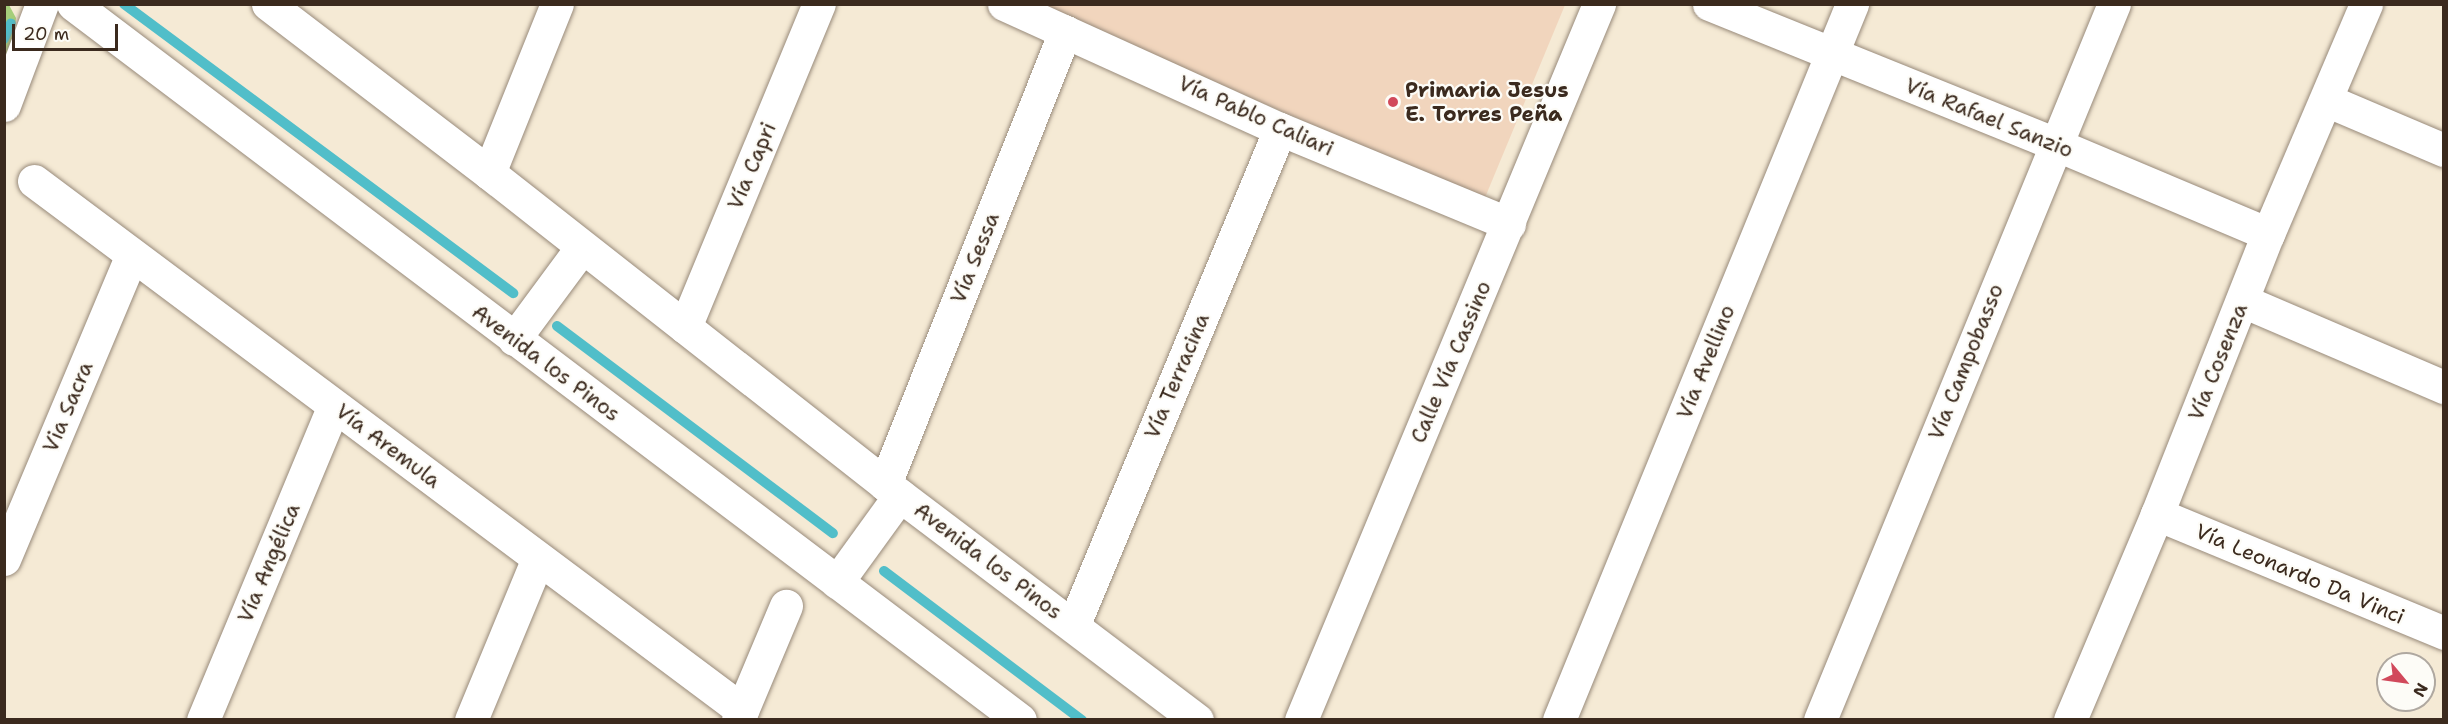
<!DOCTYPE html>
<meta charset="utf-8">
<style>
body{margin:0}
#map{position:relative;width:2448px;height:724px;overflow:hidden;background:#f5ead5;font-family:"Shantell Sans",sans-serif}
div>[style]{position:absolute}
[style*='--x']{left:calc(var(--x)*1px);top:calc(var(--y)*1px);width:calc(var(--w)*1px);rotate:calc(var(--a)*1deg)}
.built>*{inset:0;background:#f1d5bd}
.green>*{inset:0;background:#a5ce7a}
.stream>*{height:10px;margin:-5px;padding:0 5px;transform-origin:5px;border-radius:5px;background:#51bec9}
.roads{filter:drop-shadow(0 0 2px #988a7a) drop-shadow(0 0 2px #988a7a)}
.minor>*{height:33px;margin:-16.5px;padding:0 16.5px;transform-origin:16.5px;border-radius:16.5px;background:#fff}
.dots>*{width:16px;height:16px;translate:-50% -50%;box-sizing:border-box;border:3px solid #fdfcf7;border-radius:50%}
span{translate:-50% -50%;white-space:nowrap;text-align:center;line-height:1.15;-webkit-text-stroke:4.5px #fdfcf7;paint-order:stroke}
.poi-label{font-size:21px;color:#3b2a1e;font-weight:700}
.left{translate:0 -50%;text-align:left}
.street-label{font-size:21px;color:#3b2a1e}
.frame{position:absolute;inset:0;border:6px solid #3b2a1e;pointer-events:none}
.north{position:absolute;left:2376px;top:652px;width:60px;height:60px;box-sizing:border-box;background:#fdfcf7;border:2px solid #afa8a0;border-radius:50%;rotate:119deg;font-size:16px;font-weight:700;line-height:24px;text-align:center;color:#3b2a1e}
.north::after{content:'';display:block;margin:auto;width:21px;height:27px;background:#d1495b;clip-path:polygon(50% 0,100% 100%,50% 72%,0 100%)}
.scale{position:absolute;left:12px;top:24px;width:106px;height:27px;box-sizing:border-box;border:3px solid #3b2a1e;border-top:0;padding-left:8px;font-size:18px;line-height:21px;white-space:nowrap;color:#3b2a1e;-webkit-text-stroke:4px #fdfcf7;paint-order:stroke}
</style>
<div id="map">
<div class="built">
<div style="clip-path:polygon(1040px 5px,1565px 5px,1484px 200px)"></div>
</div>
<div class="green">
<div style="clip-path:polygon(5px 5px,9px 5px,16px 18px,14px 36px,5px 60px)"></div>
</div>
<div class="stream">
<div style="--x:124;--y:4;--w:485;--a:36.6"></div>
<div style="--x:4;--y:39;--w:17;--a:-66"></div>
<div style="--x:557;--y:326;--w:345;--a:36.9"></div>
<div style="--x:884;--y:571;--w:248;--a:37"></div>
</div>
<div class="roads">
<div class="minor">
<div style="--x:73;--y:4;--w:1187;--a:37.09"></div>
<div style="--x:268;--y:4;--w:278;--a:37.4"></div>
<div style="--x:489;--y:173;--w:504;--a:38.14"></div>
<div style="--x:885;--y:484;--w:391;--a:37.1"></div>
<div style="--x:1004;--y:4;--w:303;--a:24.4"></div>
<div style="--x:1280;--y:129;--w:248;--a:22.5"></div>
<div style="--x:1709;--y:4;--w:373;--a:22"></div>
<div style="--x:2055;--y:144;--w:231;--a:22.9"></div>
<div style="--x:2326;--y:100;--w:128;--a:23"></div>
<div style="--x:4;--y:105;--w:108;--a:-69.4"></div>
<div style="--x:489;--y:173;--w:182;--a:-68.1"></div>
<div style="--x:34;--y:181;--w:884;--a:36.77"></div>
<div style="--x:2243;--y:301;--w:219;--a:23.2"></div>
<div style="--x:685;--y:327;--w:350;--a:-67.5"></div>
<div style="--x:514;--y:339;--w:114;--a:-53.5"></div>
<div style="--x:885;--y:484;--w:487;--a:-68.3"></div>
<div style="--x:2157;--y:514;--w:311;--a:22.5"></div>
<div style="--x:4;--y:559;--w:330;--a:-67.2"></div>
<div style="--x:837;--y:582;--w:107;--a:-54.1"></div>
<div style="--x:1074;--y:624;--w:536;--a:-67.4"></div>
<div style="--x:203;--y:720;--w:340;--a:-67.4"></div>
<div style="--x:471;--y:720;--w:175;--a:-67.5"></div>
<div style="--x:738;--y:720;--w:124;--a:-67.2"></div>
<div style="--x:1301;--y:720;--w:776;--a:-67.4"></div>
<div style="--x:1559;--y:720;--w:774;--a:-67.74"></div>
<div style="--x:1820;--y:720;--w:774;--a:-67.68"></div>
<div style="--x:2070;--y:720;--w:224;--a:-67.1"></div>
<div style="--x:2157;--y:514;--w:301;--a:-68.4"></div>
<div style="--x:2268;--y:234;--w:250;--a:-66.9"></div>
</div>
</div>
<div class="dots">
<div style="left:1393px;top:102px;background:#d1495b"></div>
</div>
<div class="poi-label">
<span class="left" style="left:1405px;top:102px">Primaria Jesus<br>E. Torres Peña</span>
</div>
<div class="street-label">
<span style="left:1256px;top:116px;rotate:24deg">Vía Pablo Caliari</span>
<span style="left:1989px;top:118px;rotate:22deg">Vía Rafael Sanzio</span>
<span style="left:752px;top:166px;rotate:-67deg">Vía Capri</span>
<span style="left:975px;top:258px;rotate:-68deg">Vía Sessa</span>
<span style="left:1451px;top:362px;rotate:-67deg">Calle Vía Cassino</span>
<span style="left:1706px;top:362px;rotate:-68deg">Vía Avellino</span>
<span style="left:1966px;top:362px;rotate:-68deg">Vía Campobasso</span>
<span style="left:2218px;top:362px;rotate:-68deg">Vía Cosenza</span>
<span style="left:546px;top:363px;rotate:37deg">Avenida los Pinos</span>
<span style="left:1177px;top:376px;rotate:-67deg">Vía Terracina</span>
<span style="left:68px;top:407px;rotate:-67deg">Via Sacra</span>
<span style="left:388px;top:446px;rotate:37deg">Vía Aremula</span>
<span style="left:988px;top:561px;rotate:37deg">Avenida los Pinos</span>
<span style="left:269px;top:563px;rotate:-67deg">Vía Angélica</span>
<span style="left:2300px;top:574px;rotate:23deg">Vía Leonardo Da Vinci</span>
</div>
<div class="frame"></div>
<div class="north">N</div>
<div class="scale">20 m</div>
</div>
